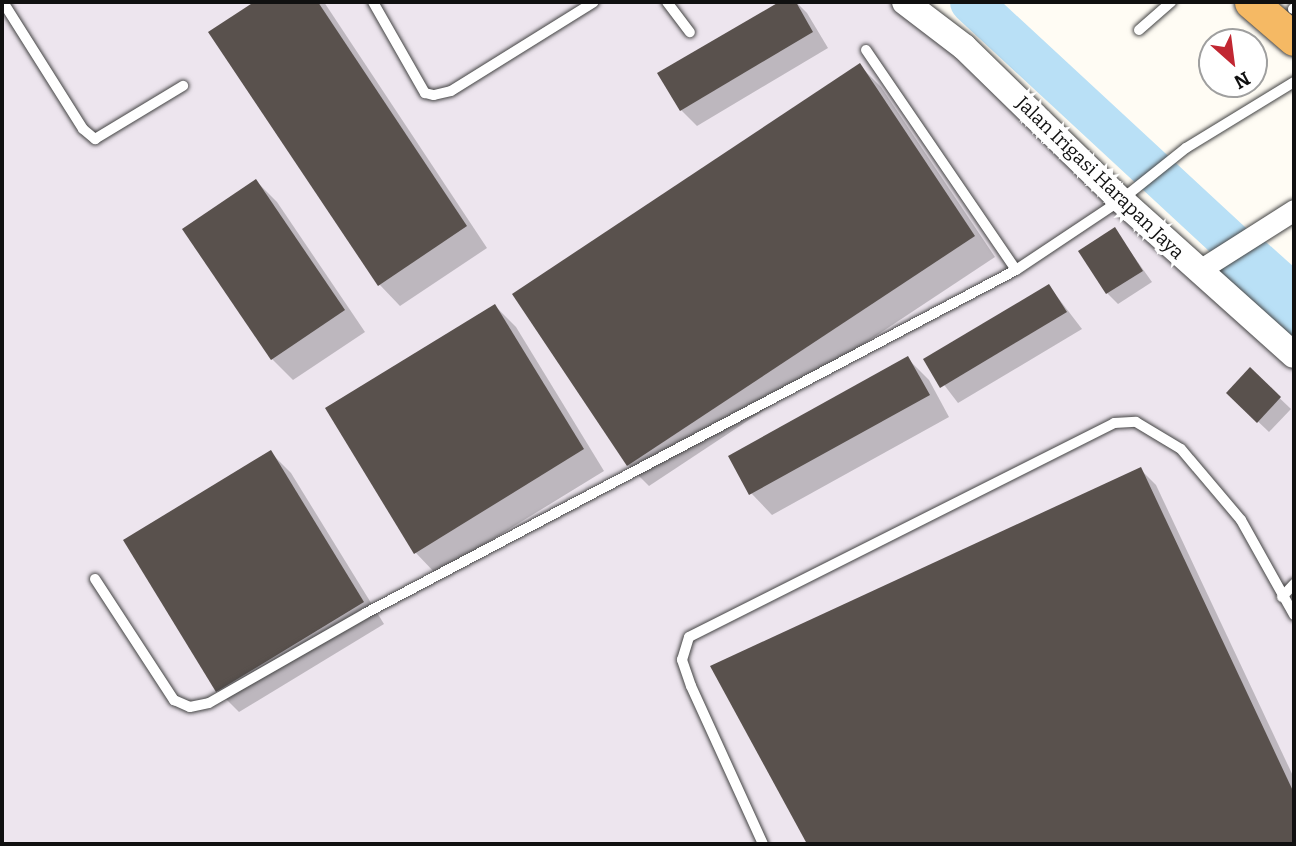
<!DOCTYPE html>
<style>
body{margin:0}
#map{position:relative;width:1296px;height:846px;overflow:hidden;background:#fffcf4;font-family:Bitter,serif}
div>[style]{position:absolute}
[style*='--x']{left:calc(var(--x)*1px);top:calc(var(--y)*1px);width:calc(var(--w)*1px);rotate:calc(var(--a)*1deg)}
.industrial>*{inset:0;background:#ede5ee}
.water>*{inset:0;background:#b9e0f6}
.shadow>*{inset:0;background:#0003}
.river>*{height:42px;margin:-21px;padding:0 21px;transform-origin:21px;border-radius:21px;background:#b9e0f6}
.building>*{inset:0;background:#59514d}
.roads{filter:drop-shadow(0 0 2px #434343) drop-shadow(0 0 2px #434343)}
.service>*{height:10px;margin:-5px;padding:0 5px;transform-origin:5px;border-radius:5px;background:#fff}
.minor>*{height:21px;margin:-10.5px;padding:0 10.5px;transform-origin:10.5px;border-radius:10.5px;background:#fff}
.tertiary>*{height:26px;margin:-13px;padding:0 13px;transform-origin:13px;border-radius:13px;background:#fff}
.trunk>*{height:33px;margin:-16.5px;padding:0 16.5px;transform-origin:16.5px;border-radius:16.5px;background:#f5b964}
span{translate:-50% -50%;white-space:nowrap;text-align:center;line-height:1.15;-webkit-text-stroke:7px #fff;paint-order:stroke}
.street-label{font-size:19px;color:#101010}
.frame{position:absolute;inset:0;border:4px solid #101010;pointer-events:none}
.north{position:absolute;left:1198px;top:28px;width:70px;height:70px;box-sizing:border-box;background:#fff;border:2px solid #9f9f9f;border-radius:50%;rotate:152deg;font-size:19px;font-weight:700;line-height:28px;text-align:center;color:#101010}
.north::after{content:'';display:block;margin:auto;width:24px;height:32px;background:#c12732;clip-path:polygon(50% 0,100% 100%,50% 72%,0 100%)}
</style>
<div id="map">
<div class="industrial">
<div style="clip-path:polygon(2px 2px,905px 2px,1294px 356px,1294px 844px,2px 844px)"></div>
</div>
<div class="water">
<div style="clip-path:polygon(1257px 234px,1294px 267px,1294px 356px,1198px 271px)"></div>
</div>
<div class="shadow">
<div style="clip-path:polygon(257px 2px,324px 2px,487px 248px,400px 306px,379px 284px,211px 32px)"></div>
<div style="clip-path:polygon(782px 2px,796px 2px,807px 13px,828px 48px,697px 126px,681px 110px,660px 74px)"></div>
<div style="clip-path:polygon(860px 66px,881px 87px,995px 257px,649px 486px,628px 465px)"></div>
<div style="clip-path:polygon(256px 181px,277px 202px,365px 332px,293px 380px,272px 359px)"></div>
<div style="clip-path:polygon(1115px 230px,1152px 282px,1118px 304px,1107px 293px)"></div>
<div style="clip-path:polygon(1049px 286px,1082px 329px,958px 403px,925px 360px)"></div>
<div style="clip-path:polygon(495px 306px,516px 327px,604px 471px,436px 574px,415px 552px)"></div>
<div style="clip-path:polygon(908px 359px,929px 380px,949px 417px,772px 515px,751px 493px)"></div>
<div style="clip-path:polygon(1250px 370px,1291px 409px,1269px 432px,1228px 393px)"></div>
<div style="clip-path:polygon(270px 452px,291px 473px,384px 624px,239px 712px,218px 691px)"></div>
<div style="clip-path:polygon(1140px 469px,1156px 485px,1294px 778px,1294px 844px,809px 844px,713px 667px)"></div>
</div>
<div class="river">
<div style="--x:971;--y:2;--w:440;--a:42.8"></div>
</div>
<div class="building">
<div style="clip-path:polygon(254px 2px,318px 2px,467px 226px,378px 286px,208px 32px)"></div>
<div style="clip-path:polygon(779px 2px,796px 2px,813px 32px,680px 111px,657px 73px)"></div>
<div style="clip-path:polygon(860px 63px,975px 236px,627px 466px,512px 294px)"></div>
<div style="clip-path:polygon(256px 179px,345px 310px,271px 360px,182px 229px)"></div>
<div style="clip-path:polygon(1115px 227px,1143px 271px,1106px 294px,1078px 251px)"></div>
<div style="clip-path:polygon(1049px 284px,1067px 312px,940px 388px,923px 359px)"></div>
<div style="clip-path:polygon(495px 304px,584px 449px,414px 554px,325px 408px)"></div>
<div style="clip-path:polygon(908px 356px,930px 395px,749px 495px,728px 456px)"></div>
<div style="clip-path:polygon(1250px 367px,1281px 397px,1257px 423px,1226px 393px)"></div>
<div style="clip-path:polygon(271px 450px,364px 602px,216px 692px,123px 540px)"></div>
<div style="clip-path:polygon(1141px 467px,1294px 793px,1294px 844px,807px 844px,710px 666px)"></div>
</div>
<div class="roads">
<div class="service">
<div style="--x:3;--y:2;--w:150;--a:57.8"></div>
<div style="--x:83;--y:129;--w:16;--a:40"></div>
<div style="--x:95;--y:139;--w:103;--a:-31.1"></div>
<div style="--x:373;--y:2;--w:105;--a:60.3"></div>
<div style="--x:425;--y:93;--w:9;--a:13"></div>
<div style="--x:434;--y:95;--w:17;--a:-13"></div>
<div style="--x:451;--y:91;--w:168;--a:-31.9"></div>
<div style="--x:667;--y:2;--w:38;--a:53"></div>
<div style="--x:1293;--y:9;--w:1;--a:-45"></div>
<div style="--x:1139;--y:30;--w:43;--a:-41.2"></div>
<div style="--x:866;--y:50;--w:266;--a:55.7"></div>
<div style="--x:95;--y:579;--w:145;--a:56.9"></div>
<div style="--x:174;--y:700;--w:17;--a:24"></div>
<div style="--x:190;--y:707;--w:19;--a:-12"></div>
<div style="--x:209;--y:703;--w:181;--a:-29.8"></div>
<div style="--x:366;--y:613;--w:735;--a:-27.82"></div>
<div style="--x:1016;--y:270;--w:126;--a:-33.7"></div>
<div style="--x:1121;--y:200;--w:83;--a:-38.7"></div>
<div style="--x:1186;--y:148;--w:127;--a:-31.4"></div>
<div style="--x:1282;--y:597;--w:18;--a:-47"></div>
<div style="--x:763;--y:844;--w:174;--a:-114.5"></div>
<div style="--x:691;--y:686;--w:28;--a:-109"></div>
<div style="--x:682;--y:660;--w:24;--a:-73"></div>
<div style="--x:689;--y:637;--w:476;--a:-26.7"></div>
<div style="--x:1114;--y:423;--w:22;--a:-3"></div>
<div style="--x:1136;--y:422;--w:52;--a:31"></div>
<div style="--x:1181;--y:449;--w:93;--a:49.8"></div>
<div style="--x:1241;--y:520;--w:109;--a:60.8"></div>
</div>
<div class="minor">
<div style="--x:1198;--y:271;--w:114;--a:-32.4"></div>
</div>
<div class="tertiary">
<div style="--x:905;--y:2;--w:74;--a:37.3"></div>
<div style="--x:964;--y:47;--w:219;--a:44.3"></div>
<div style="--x:1121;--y:200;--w:232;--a:41.9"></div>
</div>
<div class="trunk">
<div style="--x:1251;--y:2;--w:57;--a:40.7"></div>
</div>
</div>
<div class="street-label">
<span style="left:1100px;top:178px;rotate:44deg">Jalan Irigasi Harapan Jaya</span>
</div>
<div class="frame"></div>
<div class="north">N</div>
</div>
